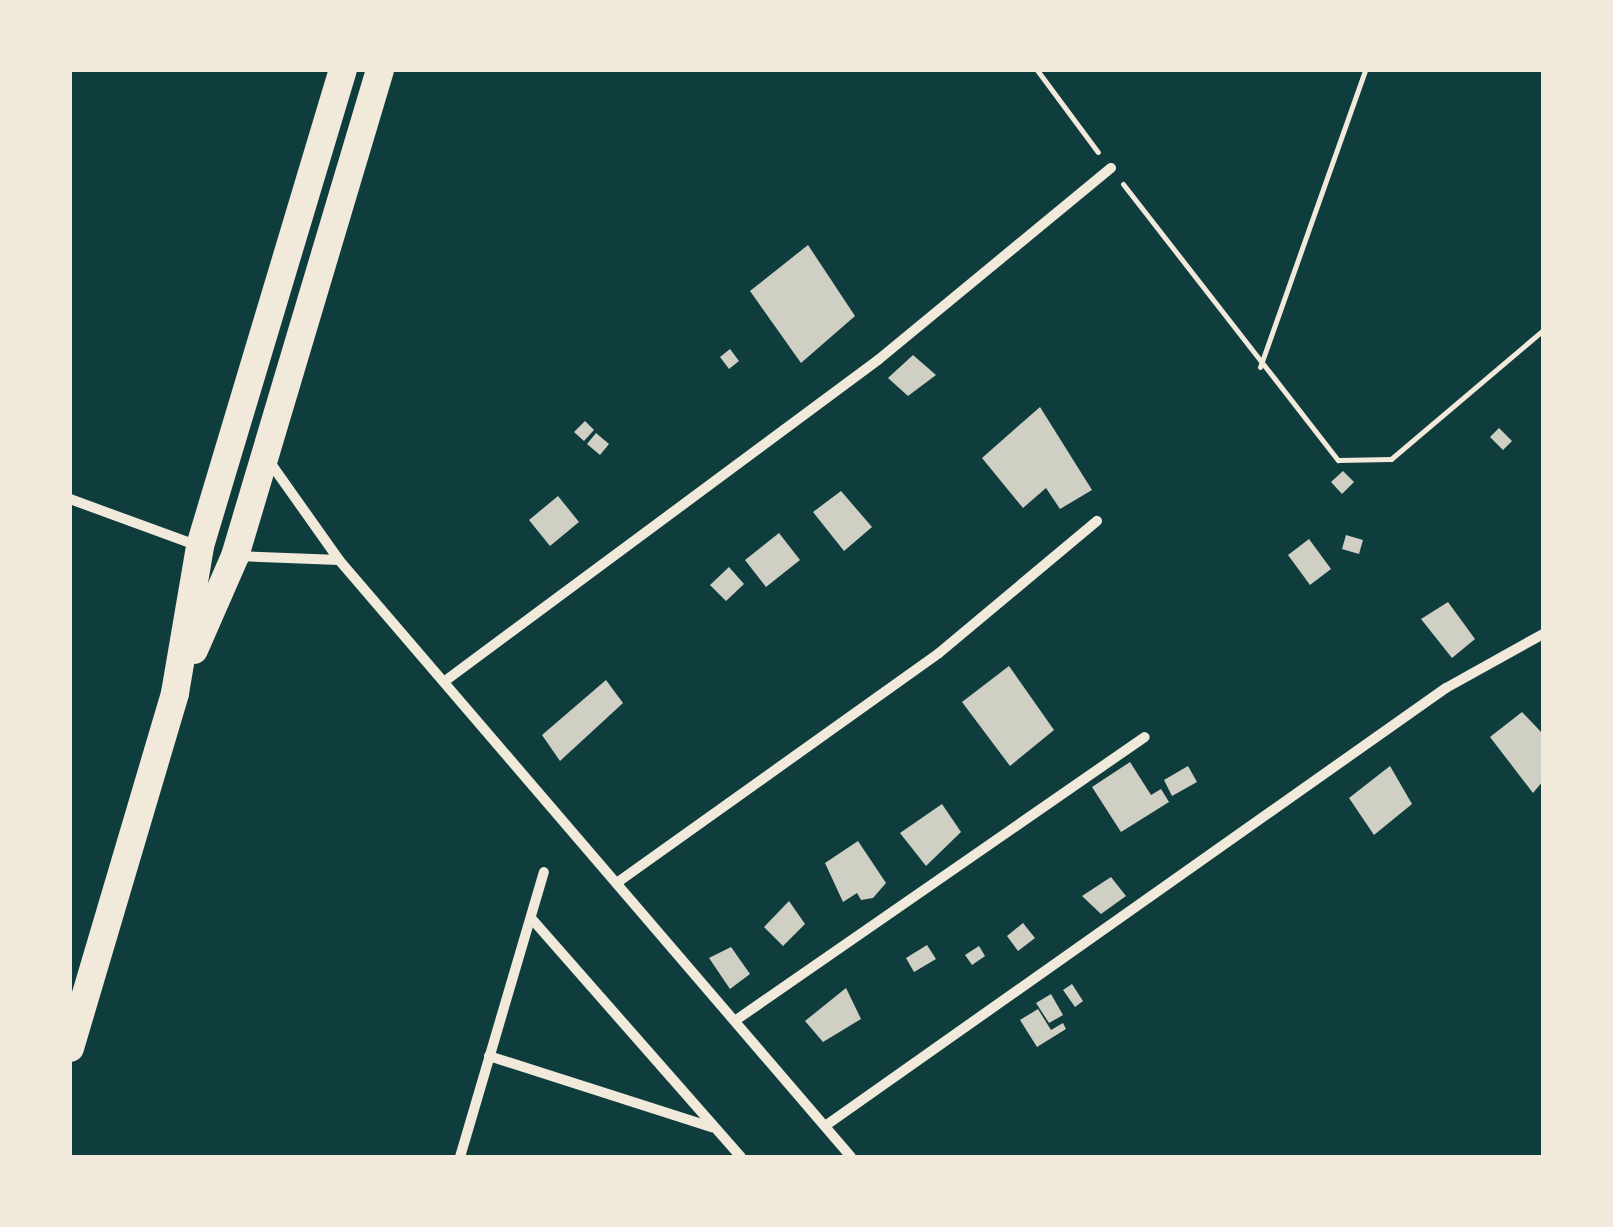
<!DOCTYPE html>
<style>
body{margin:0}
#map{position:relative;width:1613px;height:1227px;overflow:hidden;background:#0f3d3e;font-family:"DejaVu Sans",sans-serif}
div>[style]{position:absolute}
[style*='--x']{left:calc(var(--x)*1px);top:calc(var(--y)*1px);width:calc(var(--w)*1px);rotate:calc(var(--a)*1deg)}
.building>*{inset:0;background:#cfcfc3}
.path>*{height:5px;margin:-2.5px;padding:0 2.5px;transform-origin:2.5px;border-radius:2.5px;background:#f1e9da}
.minor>*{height:10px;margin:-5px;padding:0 5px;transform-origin:5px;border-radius:5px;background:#f1e9da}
.trunk>*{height:28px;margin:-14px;padding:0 14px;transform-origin:14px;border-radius:14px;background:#f1e9da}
span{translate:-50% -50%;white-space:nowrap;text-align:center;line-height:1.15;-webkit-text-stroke:8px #f1e9da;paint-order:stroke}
.frame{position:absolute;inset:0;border:72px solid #f1e9da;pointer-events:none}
</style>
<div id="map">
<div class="building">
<div style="clip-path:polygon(808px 245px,855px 316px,801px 363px,750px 291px)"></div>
<div style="clip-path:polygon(730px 349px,739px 361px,729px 369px,720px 357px)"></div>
<div style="clip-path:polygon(913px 355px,936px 375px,908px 396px,888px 378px)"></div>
<div style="clip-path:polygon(1040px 407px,1092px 490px,1060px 509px,1046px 488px,1023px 508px,982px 458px)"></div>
<div style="clip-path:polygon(585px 421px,594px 430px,584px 441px,574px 432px)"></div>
<div style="clip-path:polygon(1499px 428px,1512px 441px,1503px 450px,1490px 437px)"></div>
<div style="clip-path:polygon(596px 433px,609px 444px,600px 455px,587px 444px)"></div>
<div style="clip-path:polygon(1343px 471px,1354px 482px,1342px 494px,1331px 482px)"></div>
<div style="clip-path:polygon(841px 491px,872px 527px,844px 551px,813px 512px)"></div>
<div style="clip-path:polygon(558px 496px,579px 522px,550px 546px,529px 520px)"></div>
<div style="clip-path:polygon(779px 533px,800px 560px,766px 587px,745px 560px)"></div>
<div style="clip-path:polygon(1346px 535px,1363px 540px,1359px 554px,1342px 549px)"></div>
<div style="clip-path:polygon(1309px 539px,1331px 569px,1310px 585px,1288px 555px)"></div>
<div style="clip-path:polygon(729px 567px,744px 584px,726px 601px,710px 585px)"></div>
<div style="clip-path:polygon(1448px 602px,1475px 639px,1452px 658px,1421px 619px)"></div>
<div style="clip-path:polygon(1009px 666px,1054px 730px,1010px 766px,962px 702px)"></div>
<div style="clip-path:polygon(606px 680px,623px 703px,560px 761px,542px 735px)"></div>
<div style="clip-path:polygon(1522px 712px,1543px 734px,1543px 781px,1533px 793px,1490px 737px)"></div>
<div style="clip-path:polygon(1130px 762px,1151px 795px,1161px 789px,1169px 802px,1121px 832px,1092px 787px)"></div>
<div style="clip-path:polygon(1188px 766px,1197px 782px,1172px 796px,1164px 780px)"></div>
<div style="clip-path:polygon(1390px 766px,1412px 804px,1374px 835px,1349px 798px)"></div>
<div style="clip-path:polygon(942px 804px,961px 832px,926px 866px,900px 833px)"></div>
<div style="clip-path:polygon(858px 841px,886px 883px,873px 898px,861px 900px,857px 893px,843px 902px,825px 863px)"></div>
<div style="clip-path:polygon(1111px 877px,1126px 896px,1101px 914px,1082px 896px)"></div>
<div style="clip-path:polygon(789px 901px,805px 924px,783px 946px,764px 927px)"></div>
<div style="clip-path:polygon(1023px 923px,1035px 938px,1018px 951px,1007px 936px)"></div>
<div style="clip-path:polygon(927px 945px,936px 959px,914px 972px,906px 958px)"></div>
<div style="clip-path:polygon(979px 946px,985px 956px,972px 965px,965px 955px)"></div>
<div style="clip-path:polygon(731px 947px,750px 974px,730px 989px,709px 958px)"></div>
<div style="clip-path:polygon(1072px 984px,1083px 1001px,1075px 1007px,1063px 990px)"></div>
<div style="clip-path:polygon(846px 988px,861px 1019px,823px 1042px,805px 1021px)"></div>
<div style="clip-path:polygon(1051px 994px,1063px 1015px,1049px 1023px,1036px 1003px)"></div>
<div style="clip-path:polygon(1038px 1009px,1051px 1030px,1063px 1023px,1066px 1029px,1037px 1047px,1020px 1020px)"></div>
</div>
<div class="path">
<div style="--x:1037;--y:70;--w:102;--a:53.4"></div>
<div style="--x:1123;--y:184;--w:350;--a:52.1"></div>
<div style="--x:1338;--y:460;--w:53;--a:-1.1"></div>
<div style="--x:1391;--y:459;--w:199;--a:-40.3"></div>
<div style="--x:1260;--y:367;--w:315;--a:-70.5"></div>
</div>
<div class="minor">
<div style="--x:269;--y:461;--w:121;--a:54.7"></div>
<div style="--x:339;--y:560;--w:786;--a:49.38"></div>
<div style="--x:70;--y:499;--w:134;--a:20.1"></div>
<div style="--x:236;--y:556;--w:103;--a:2.2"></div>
<div style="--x:445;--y:681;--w:539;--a:-36.55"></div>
<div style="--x:878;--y:360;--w:302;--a:-39.5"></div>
<div style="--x:618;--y:882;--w:394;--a:-35.5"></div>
<div style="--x:939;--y:653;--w:206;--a:-39.9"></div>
<div style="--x:531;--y:918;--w:318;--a:48.7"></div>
<div style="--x:736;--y:1020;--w:497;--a:-34.7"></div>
<div style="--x:489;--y:1056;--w:234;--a:17.7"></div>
<div style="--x:825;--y:1126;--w:760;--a:-35.2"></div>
<div style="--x:1446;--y:688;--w:111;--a:-29.1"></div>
<div style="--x:460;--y:1157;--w:297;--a:-73.6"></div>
</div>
<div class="trunk">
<div style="--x:194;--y:650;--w:103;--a:-66.4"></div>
<div style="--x:235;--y:556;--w:507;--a:-73.39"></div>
<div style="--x:70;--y:1048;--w:370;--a:-73.5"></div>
<div style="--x:175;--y:693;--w:149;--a:-80.3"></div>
<div style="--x:200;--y:546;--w:497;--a:-73.3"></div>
</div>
<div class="frame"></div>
</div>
